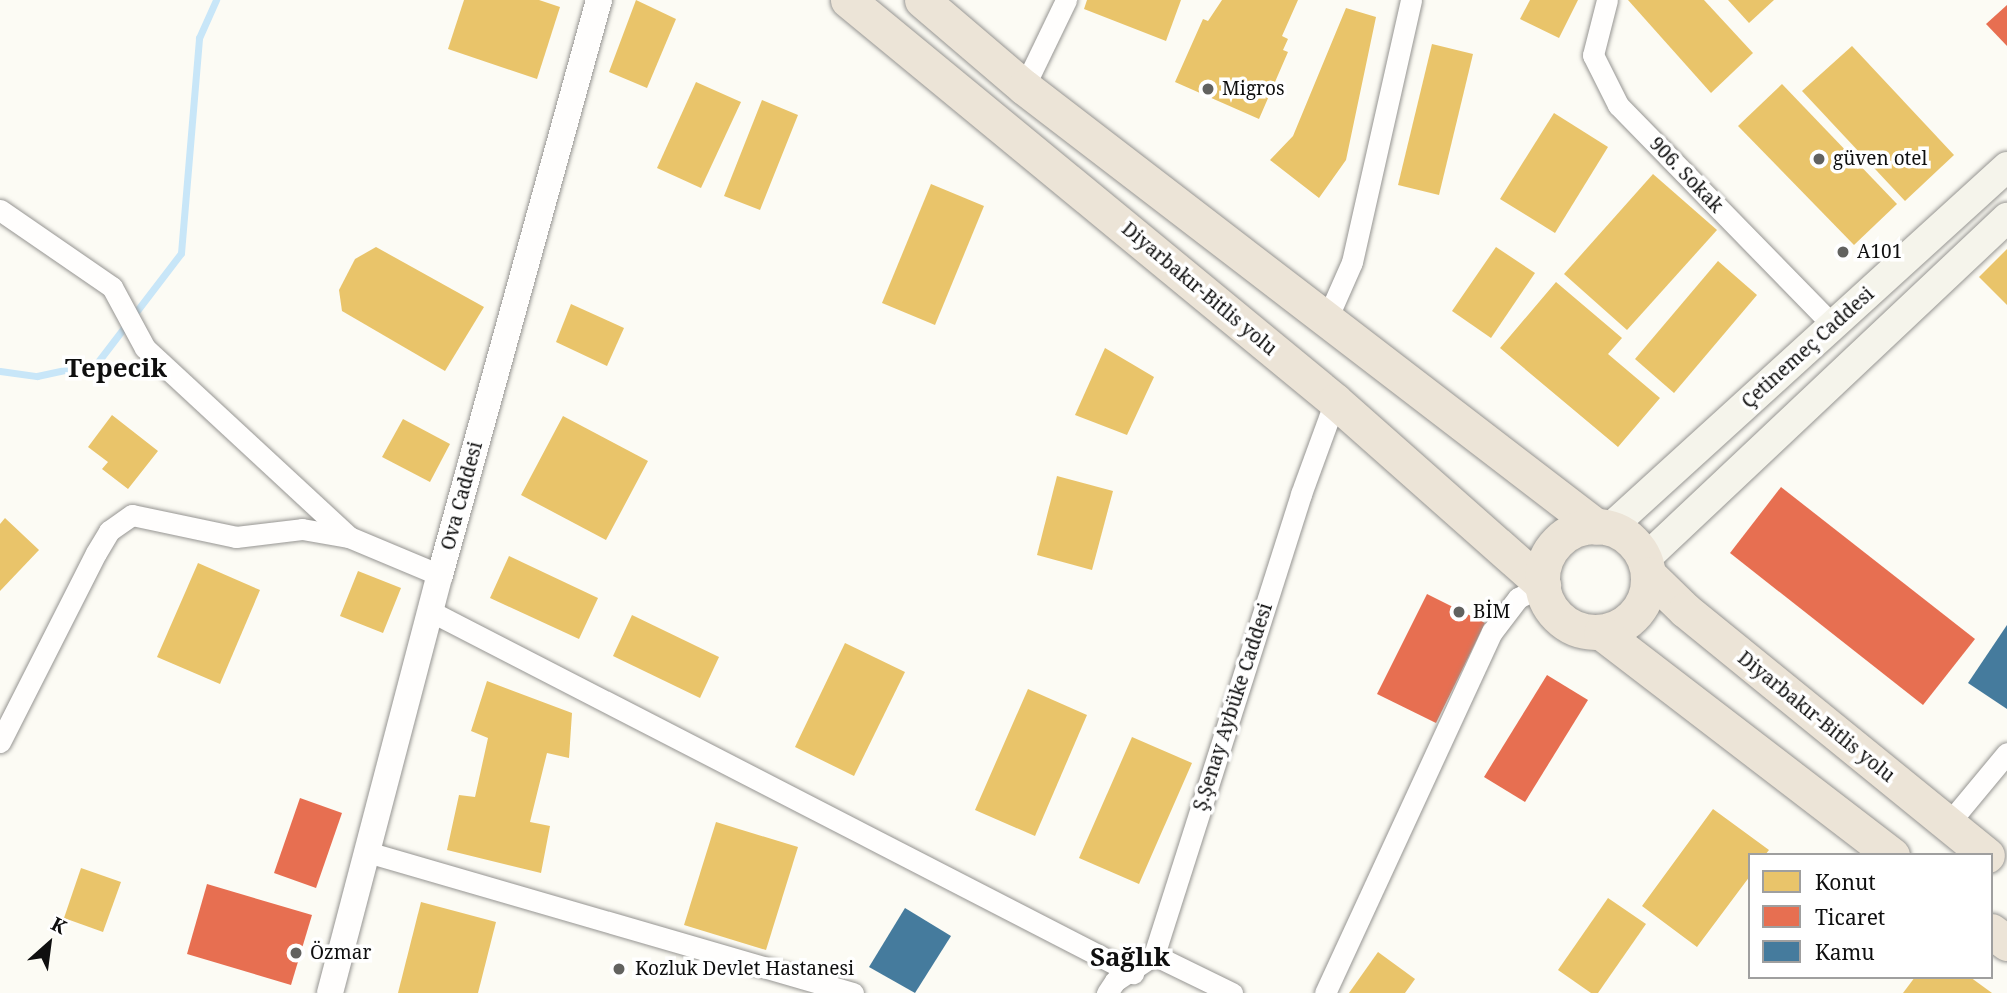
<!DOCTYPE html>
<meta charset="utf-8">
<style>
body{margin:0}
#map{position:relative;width:2007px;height:993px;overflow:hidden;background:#fcfbf4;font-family:"Noto Serif",serif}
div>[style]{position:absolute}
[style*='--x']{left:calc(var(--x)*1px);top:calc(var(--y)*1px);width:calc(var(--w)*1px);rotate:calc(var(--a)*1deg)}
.homes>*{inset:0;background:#e9c46a}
.shops>*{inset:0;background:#e76f51}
.public>*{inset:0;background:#457b9d}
.stream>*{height:7px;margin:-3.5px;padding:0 3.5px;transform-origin:3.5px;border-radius:3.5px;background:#c8e6f8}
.roads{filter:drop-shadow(0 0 2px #969592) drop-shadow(0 0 2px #969592)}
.minor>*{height:21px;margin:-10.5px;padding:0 10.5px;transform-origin:10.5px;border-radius:10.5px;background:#fffefd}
.tertiary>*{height:26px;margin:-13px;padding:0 13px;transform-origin:13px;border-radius:13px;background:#fffefd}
.secondary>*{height:30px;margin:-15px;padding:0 15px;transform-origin:15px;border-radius:15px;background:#f5f4eb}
.trunk>*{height:35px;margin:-17.5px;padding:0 17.5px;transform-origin:17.5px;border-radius:17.5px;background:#ece4d7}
.trunk>.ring{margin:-17.5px;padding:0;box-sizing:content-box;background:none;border:35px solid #ece4d7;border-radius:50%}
.dots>*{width:19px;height:19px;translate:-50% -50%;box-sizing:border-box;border:4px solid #fff;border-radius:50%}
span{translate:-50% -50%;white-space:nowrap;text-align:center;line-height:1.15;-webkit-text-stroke:7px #fff;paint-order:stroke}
.poi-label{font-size:19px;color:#0f0f0f}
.left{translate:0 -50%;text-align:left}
.street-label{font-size:19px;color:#0f0f0f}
.district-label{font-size:26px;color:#0f0f0f;font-weight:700}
.legend{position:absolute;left:1748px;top:853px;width:245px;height:126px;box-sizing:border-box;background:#fff;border:2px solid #9f9f9f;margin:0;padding:9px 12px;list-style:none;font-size:21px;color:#0f0f0f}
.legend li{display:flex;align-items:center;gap:14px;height:35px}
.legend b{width:35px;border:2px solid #9f9f9f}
.north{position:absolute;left:14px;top:909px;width:70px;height:70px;-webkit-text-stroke:5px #fff;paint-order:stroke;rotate:28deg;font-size:19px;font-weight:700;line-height:28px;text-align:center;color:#0f0f0f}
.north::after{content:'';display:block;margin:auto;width:24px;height:32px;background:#0f0f0f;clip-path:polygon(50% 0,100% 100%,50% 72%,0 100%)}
</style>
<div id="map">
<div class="homes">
<div style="clip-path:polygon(464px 0,539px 0,560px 7px,537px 79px,448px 49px)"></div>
<div style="clip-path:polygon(636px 0,676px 19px,647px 88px,609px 72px)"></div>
<div style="clip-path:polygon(1087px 0,1181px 0,1166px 41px,1084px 9px)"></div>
<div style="clip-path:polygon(1222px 0,1298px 0,1282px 36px,1288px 39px,1283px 50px,1288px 52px,1259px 119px,1175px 82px,1203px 19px,1208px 21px)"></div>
<div style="clip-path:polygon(1530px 0,1578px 0,1559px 38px,1520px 19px)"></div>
<div style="clip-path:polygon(1628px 0,1704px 0,1753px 53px,1711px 93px)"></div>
<div style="clip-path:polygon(1728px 0,1774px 0,1749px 23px)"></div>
<div style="clip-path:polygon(1346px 8px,1376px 17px,1346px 160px,1319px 198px,1270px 160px,1293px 136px)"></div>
<div style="clip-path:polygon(1432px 44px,1473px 54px,1439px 195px,1398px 185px)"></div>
<div style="clip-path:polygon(1852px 46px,1954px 155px,1905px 201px,1802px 91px)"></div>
<div style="clip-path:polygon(696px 82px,741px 102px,701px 188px,657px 168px)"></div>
<div style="clip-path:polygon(1782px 84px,1897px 204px,1854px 245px,1738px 126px)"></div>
<div style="clip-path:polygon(762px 100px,798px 115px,760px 210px,724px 196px)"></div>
<div style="clip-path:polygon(1554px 113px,1608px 147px,1555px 233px,1500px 199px)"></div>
<div style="clip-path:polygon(1653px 174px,1717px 230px,1627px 330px,1564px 274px)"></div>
<div style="clip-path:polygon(931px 184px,984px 206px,935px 325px,882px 303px)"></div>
<div style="clip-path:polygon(376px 247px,484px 307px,445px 371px,342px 311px,339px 290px,355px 259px)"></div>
<div style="clip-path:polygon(1496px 247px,1535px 273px,1491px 338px,1452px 311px)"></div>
<div style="clip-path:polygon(2007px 249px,2007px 305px,1979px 277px)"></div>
<div style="clip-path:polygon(1718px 261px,1757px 295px,1674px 393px,1635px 359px)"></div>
<div style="clip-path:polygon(1556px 282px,1622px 338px,1608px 354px,1660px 398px,1618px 447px,1500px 348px)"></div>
<div style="clip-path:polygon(571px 304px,624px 328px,607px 366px,556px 342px)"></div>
<div style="clip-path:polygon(1105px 348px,1154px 377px,1127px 435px,1075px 415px)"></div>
<div style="clip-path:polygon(112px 415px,158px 451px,128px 489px,102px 469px,108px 462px,88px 447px)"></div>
<div style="clip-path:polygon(563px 416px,648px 461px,606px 540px,521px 495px)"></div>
<div style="clip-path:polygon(403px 419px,450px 444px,430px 482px,382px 457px)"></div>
<div style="clip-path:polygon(1057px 476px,1113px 491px,1092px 570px,1037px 555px)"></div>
<div style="clip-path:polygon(5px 518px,39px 550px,0 591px,0 524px)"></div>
<div style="clip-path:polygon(509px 556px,598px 598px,579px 639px,490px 598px)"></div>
<div style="clip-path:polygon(198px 563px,260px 590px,220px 684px,157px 657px)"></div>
<div style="clip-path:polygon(358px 571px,401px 588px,383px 633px,340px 616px)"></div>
<div style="clip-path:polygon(632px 615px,719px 657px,700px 698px,613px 656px)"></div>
<div style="clip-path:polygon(845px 643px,905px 672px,854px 776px,795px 747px)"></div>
<div style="clip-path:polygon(487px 681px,572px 713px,569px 758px,547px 753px,530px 822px,550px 826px,541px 873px,447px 850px,459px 795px,475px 797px,488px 738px,471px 731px)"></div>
<div style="clip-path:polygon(1028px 689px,1087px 715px,1035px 836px,975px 810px)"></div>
<div style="clip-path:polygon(1132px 737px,1192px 763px,1139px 884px,1079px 858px)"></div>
<div style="clip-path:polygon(1713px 809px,1769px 850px,1765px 855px,1750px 855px,1750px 876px,1697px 947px,1642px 906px)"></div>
<div style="clip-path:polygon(716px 822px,798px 847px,766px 950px,684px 925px)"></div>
<div style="clip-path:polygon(81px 868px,121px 882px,103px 932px,64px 918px)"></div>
<div style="clip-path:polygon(1608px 898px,1646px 924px,1598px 993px,1591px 993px,1558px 970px)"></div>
<div style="clip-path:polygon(421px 902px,496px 922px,478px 993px,398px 993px)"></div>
<div style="clip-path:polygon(1378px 952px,1415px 979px,1405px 993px,1349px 993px)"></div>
<div style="clip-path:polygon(1915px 977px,1970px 977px,1992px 993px,1903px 993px)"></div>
</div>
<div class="shops">
<div style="clip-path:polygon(2007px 5px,2007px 46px,1986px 24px)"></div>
<div style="clip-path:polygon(1781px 487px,1975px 639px,1923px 705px,1730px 553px)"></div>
<div style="clip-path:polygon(1427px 594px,1485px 623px,1436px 723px,1377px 694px)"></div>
<div style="clip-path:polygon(1547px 675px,1588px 700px,1525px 802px,1484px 777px)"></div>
<div style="clip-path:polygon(300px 798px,342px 813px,316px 888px,274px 873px)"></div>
<div style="clip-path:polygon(207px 884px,312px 915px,291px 985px,187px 954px)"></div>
</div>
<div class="public">
<div style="clip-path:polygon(2007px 625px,2007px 709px,1968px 683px)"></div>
<div style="clip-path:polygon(905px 908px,951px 936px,915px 993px,869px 967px)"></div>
</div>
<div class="stream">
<div style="--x:0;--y:371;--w:37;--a:8"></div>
<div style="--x:37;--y:376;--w:61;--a:-12.2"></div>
<div style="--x:97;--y:363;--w:138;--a:-52.6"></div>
<div style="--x:181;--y:253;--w:216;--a:-85.2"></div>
<div style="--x:199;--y:38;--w:42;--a:-65.9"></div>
</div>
<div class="roads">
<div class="minor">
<div style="--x:1607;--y:0;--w:57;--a:104.3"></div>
<div style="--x:1593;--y:55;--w:56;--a:63.4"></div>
<div style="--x:1618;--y:105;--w:309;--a:45.7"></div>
<div style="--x:1024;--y:87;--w:97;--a:-64.2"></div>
<div style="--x:0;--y:210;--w:136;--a:34.5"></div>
<div style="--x:112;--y:287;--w:69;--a:61.6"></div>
<div style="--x:145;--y:348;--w:278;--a:42.8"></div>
<div style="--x:1326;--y:321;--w:64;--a:-66.2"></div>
<div style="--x:1352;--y:262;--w:269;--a:-77.3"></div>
<div style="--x:430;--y:611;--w:791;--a:27.25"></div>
<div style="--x:0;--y:742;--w:212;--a:-63.1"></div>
<div style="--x:96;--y:553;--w:26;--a:-59"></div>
<div style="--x:109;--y:531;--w:28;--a:-35"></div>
<div style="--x:132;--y:515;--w:106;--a:11.9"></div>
<div style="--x:236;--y:537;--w:66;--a:-6.9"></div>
<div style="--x:302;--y:529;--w:48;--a:9.7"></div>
<div style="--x:349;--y:537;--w:99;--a:22.7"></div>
<div style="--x:1948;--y:824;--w:92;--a:-50.3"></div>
<div style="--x:367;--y:852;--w:506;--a:16.18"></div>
<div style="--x:1154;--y:955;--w:87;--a:26"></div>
<div style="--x:1107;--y:993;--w:14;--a:-56"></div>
<div style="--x:1115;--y:981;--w:47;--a:-33.7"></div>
<div style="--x:1154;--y:955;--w:484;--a:-72.3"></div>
<div style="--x:1301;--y:494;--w:99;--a:-69.9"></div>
<div style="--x:1325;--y:993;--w:398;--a:-65.2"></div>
<div style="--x:1492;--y:632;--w:43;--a:-52.6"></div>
<div style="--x:1518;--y:598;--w:28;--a:-27"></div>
</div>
<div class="tertiary">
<div style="--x:330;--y:993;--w:432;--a:-75.3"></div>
<div style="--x:440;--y:575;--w:597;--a:-74.54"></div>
</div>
<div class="secondary">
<div style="--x:1609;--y:529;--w:538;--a:-42.29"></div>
<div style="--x:1644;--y:560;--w:499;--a:-43.3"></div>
</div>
<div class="trunk">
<div style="--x:848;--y:0;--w:631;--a:39.47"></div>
<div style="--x:1335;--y:401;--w:278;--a:41.5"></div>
<div style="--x:922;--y:0;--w:134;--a:40.5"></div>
<div style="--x:1024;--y:87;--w:722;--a:37.52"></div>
<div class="ring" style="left:1542px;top:526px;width:71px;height:71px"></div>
<div style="--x:1648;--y:574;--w:52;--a:44.2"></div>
<div style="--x:1685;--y:610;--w:389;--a:39.1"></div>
<div style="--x:1601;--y:632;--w:367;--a:37.5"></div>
<div style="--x:1991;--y:931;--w:20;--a:37"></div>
</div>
</div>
<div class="dots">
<div style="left:1208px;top:89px;background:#62625f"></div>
<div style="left:1819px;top:159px;background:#62625f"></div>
<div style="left:1843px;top:252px;background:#62625f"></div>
<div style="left:1459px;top:612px;background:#62625f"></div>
<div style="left:296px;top:953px;background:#62625f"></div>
<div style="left:619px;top:969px;background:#62625f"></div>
</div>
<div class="poi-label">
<span class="left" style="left:1222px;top:89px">Migros</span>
<span class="left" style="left:1833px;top:159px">güven otel</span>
<span class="left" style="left:1857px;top:252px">A101</span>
<span class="left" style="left:1473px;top:612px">BİM</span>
<span class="left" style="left:310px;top:953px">Özmar</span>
<span class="left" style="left:635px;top:969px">Kozluk Devlet Hastanesi</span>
</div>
<div class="street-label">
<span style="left:1686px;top:175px;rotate:46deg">906. Sokak</span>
<span style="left:1199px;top:289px;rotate:40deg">Diyarbakır-Bitlis yolu</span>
<span style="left:1808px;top:348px;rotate:-42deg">Çetinemeç Caddesi</span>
<span style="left:462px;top:496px;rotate:-75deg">Ova Caddesi</span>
<span style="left:1233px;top:707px;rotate:-72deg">Ş.Şenay Aybüke Caddesi</span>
<span style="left:1816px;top:717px;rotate:39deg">Diyarbakır-Bitlis yolu</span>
</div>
<div class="district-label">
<span style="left:116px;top:368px">Tepecik</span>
<span style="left:1130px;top:957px">Sağlık</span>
</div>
<ul class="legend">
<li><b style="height:19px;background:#e9c46a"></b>Konut</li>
<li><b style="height:19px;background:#e76f51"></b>Ticaret</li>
<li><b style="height:19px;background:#457b9d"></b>Kamu</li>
</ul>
<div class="north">K</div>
</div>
